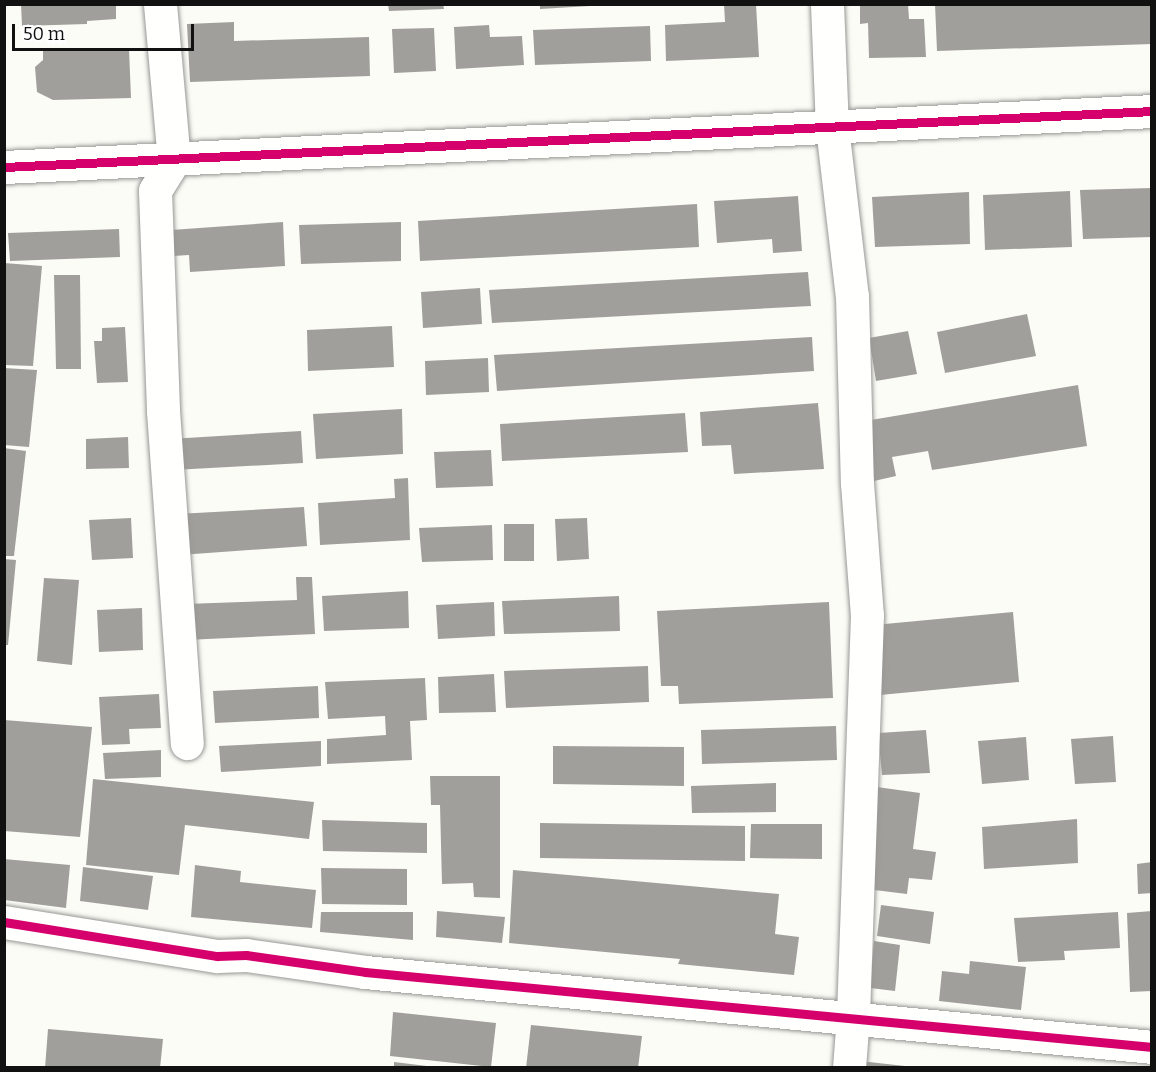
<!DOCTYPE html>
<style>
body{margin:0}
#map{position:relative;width:1156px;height:1072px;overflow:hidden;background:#fcfcf7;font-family:Bitter,serif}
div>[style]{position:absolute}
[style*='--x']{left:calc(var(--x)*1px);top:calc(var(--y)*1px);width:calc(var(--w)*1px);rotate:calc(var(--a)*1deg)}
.building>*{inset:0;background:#a19f9b}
.roads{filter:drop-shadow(0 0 2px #979795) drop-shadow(0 0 2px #979795)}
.minor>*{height:33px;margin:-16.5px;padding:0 16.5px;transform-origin:16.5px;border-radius:16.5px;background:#fffffe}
.cycleway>*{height:9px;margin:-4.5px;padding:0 4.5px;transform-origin:4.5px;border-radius:4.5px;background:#d6006c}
span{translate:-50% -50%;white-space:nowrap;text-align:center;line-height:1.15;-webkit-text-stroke:6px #fff;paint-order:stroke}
.frame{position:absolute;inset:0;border:6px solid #111;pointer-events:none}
.scale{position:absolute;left:12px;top:24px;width:182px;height:27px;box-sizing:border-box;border:3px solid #111;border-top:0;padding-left:8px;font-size:18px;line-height:21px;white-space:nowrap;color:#111;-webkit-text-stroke:4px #fff;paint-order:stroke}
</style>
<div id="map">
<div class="building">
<div style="clip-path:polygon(21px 4px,116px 4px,116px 19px,87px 21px,87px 24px,22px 26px)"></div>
<div style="clip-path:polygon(388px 4px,443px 4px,444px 9px,389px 11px)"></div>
<div style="clip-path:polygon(540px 4px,590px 4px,590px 6px,540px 9px)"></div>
<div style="clip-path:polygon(724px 4px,756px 4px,759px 57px,666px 61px,665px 25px,725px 22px)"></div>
<div style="clip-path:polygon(860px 4px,908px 4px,909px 19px,924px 19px,926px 57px,869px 58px,868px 23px,860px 24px)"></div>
<div style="clip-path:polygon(935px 4px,1152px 4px,1152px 44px,937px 51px)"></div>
<div style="clip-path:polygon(234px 22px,234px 41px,369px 37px,370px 76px,190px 82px,187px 24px)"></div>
<div style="clip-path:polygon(489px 25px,490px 37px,522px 36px,524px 65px,456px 69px,454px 27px)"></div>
<div style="clip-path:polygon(650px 26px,651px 61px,535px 65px,533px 30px)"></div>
<div style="clip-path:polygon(434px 28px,436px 71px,394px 73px,392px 29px)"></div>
<div style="clip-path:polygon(129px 49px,131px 98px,53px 100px,37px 92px,35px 67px,43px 60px,43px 51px)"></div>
<div style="clip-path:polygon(1152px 188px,1152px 237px,1083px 239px,1080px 190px)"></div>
<div style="clip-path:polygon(1070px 191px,1072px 247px,985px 250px,983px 195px)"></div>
<div style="clip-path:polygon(969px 192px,970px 244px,875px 247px,872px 197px)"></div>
<div style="clip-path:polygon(798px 196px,802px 251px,773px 253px,772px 239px,717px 243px,714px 201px)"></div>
<div style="clip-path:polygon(697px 204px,699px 247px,420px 261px,418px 221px)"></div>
<div style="clip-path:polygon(283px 222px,285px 266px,190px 272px,189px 255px,173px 256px,171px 230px)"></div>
<div style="clip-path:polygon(401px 222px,401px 261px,301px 264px,299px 225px)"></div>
<div style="clip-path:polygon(119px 229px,120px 257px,10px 261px,8px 233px)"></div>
<div style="clip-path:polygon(4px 263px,42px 266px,33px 366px,4px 365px)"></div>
<div style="clip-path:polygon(808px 272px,811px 306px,492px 323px,489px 290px)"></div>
<div style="clip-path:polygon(54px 275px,80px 275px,81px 369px,56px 369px)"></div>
<div style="clip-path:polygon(480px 288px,482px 324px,423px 328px,421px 292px)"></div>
<div style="clip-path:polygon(1027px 314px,1036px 356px,945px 373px,937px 332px)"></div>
<div style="clip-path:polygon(392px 326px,394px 367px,308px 371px,307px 330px)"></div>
<div style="clip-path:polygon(125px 327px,128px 382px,97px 383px,94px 341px,102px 341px,102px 328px)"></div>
<div style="clip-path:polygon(908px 331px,917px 374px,876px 381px,869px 338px)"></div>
<div style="clip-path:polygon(812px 337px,814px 371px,497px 391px,494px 355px)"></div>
<div style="clip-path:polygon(488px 358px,489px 392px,426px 395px,425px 361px)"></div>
<div style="clip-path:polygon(4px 368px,37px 370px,29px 447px,4px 445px)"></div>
<div style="clip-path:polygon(1078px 385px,1087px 446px,932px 470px,928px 451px,892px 457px,896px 476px,874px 481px,865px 421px)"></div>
<div style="clip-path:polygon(818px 403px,824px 469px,734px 474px,731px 445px,702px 446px,700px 412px)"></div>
<div style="clip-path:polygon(402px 409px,403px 454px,316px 459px,313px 414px)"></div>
<div style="clip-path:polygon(685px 413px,688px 452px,502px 461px,500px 424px)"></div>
<div style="clip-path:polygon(301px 431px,303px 463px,173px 470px,170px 439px)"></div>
<div style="clip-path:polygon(128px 437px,129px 468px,86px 469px,86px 439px)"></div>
<div style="clip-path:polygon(4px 448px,26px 451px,14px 556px,4px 556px)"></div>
<div style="clip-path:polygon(491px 450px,493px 486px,436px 488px,434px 452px)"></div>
<div style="clip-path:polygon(408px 478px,410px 540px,320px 545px,318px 503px,395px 498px,394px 479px)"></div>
<div style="clip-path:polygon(304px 507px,307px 546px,180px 555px,177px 514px)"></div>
<div style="clip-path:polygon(131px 518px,133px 558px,92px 560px,89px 520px)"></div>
<div style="clip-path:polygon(587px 518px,589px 559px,557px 561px,555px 519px)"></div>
<div style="clip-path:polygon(504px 524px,534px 524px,534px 561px,504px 561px)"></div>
<div style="clip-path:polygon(492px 525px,493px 560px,422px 562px,419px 528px)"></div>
<div style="clip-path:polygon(4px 559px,16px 560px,8px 645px,4px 645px)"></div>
<div style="clip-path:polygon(296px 577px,312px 577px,315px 634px,186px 640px,185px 604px,297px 600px)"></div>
<div style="clip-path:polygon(44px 578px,79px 580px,72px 665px,37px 661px)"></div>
<div style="clip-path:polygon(408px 591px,409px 628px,324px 631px,322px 596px)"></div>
<div style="clip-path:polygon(619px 596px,620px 631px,504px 634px,502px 601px)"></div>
<div style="clip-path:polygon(494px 602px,495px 636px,438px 639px,436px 605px)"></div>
<div style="clip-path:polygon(829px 602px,833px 698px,679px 704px,678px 686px,661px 686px,657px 611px)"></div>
<div style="clip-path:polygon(142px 608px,143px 650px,99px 652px,97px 610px)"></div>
<div style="clip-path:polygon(1013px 612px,1019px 682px,880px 695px,874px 625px)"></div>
<div style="clip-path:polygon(648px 666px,649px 702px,506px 708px,504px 671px)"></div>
<div style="clip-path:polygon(494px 674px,496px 712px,439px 713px,438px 677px)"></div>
<div style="clip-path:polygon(425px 678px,427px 720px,410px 721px,412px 760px,327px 764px,327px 739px,386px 735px,385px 716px,328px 719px,325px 682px)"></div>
<div style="clip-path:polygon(318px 686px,319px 718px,215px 723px,213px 691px)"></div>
<div style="clip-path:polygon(159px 694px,161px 728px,129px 729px,130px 744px,102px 745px,99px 697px)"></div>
<div style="clip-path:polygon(4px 720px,92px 727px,80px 837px,4px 831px)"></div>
<div style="clip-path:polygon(836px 726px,837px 760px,702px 764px,701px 730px)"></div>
<div style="clip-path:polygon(926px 730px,930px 773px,882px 775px,878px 733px)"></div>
<div style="clip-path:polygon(1113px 736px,1116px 782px,1075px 784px,1071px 739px)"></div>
<div style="clip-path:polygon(1026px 737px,1029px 780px,982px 784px,978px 741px)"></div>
<div style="clip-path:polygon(321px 741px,321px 766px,221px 772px,219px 746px)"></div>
<div style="clip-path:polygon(553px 746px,684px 747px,684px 786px,553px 784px)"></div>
<div style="clip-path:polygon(161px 750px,161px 777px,105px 779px,103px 753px)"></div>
<div style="clip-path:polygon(430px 776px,500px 776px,500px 898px,474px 897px,473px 883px,442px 884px,440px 805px,431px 805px)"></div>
<div style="clip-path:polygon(93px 779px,314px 802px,309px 839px,185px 825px,179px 875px,86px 865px)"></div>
<div style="clip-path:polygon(776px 783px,776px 812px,692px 813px,691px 786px)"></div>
<div style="clip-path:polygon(877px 787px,920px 793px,913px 849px,936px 852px,932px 880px,909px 878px,907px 894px,866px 889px)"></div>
<div style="clip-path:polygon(1077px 819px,1078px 863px,984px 869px,982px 827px)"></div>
<div style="clip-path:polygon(322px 820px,427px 823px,427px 853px,323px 851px)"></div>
<div style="clip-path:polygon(540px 823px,745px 826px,745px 861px,540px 858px)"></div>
<div style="clip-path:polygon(751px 824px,822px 824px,822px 859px,750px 858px)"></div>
<div style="clip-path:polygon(4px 859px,70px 865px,66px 908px,4px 900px)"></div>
<div style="clip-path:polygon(1152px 862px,1152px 893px,1138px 894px,1137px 864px)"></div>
<div style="clip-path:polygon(195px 865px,241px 871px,240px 882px,316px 890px,312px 928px,191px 917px)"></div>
<div style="clip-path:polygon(83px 867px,153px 876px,148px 910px,80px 901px)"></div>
<div style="clip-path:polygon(321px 868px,407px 869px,407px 905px,322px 904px)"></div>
<div style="clip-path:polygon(513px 870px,779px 894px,775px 934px,799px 937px,794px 975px,678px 964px,680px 959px,509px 943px)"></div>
<div style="clip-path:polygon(881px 905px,934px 912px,930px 944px,877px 936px)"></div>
<div style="clip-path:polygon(437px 911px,505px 917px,502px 943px,436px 937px)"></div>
<div style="clip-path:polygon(1152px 911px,1152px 991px,1130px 992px,1127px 913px)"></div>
<div style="clip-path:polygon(321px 912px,413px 912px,413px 940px,320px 932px)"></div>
<div style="clip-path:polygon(1118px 912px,1120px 948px,1064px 951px,1065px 960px,1018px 962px,1014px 918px)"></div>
<div style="clip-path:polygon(874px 941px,900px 945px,895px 991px,870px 988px)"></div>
<div style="clip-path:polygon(970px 961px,1026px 967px,1021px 1010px,939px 1001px,942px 971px,969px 974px)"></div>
<div style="clip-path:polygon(393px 1012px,496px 1023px,491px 1067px,390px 1056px)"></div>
<div style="clip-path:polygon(531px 1025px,642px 1036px,638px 1068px,526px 1068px)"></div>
<div style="clip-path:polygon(48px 1029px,163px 1039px,160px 1068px,45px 1068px)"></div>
<div style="clip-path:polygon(851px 1060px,905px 1066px,905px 1068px,850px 1068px)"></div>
<div style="clip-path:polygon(394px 1062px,427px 1066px,427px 1068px,394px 1068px)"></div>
</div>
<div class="roads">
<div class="minor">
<div style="--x:160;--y:4;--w:157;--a:84.9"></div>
<div style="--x:174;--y:160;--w:36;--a:122"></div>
<div style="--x:155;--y:191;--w:220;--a:87.9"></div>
<div style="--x:163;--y:411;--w:333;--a:85.9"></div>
<div style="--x:827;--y:4;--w:123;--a:87.7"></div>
<div style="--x:832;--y:127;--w:170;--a:83.3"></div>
<div style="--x:852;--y:296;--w:187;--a:88.5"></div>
<div style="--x:857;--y:483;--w:132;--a:85.7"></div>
<div style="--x:867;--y:615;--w:401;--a:92"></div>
<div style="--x:853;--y:1016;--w:52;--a:94.4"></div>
<div style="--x:4;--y:167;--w:1149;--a:-2.79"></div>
<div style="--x:4;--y:922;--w:216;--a:9.1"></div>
<div style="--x:217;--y:956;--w:29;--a:-2"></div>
<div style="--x:246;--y:955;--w:120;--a:8.1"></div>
<div style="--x:365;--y:972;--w:791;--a:5.44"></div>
</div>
</div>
<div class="cycleway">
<div style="--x:4;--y:167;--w:1149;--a:-2.79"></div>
<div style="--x:4;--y:922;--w:216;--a:9.1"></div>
<div style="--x:217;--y:956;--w:29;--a:-2"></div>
<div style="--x:246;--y:955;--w:120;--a:8.1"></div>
<div style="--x:365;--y:972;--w:791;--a:5.44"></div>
</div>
<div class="frame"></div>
<div class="scale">50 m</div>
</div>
